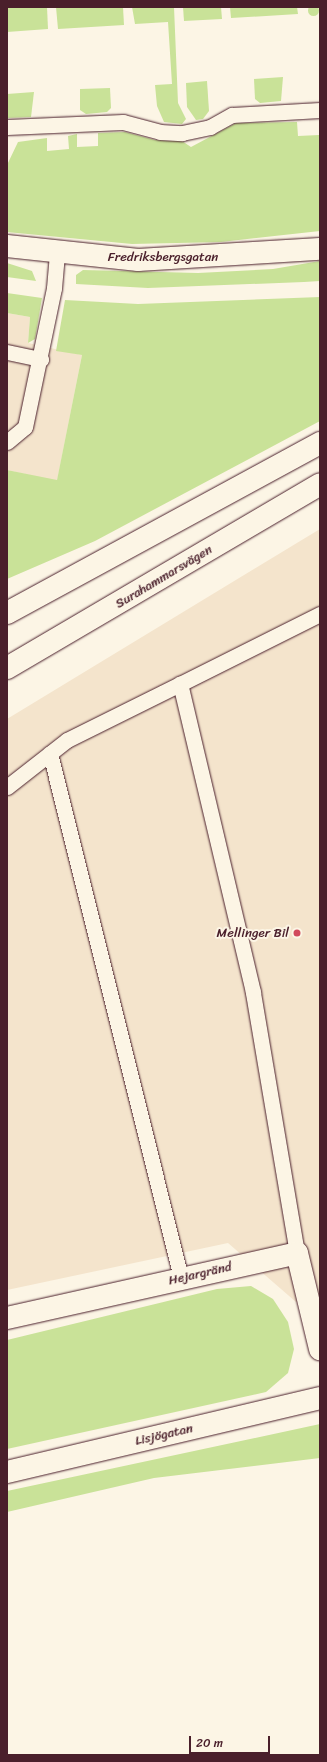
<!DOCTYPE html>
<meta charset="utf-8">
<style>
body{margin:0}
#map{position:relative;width:327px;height:1762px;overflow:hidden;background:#fcf5e5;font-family:Sriracha,sans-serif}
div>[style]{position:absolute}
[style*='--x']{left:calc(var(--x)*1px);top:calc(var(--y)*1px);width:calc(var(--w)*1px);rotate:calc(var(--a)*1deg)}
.built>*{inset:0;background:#f4e4cc}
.green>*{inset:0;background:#c9e298}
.round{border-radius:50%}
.roads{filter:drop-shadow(0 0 1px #4a1f2b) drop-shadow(0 0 1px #4a1f2b)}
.service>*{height:15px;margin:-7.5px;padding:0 7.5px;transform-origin:7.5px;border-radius:7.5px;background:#fcf5e5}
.minor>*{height:22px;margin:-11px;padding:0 11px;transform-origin:11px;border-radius:11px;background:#fcf5e5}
.tertiary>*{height:22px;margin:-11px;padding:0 11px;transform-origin:11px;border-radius:11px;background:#fcf5e5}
.secondary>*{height:22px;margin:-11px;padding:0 11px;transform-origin:11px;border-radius:11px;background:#fcf5e5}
.dots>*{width:11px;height:11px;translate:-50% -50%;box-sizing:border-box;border:2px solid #fcf5e5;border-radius:50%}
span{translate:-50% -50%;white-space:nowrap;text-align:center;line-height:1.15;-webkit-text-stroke:4px #fcf5e5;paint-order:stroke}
.street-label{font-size:13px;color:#4a1f2b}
.poi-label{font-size:13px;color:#4a1f2b}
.right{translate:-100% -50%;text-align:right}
.frame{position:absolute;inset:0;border:8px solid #4a1f2b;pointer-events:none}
.scale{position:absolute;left:189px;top:1736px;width:81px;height:18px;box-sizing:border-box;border:2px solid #4a1f2b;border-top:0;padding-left:5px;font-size:12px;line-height:14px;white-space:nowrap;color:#4a1f2b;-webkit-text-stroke:3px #fcf5e5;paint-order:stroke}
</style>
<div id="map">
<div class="built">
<div style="clip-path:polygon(7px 313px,30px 317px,28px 343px,82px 355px,57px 481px,7px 470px)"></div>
<div style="clip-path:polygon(320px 529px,320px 1296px,296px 1302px,228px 1243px,7px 1290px,7px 719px)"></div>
</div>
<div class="green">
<div class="round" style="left:307.5px;top:4.5px;width:11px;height:11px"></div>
<div style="clip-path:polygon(7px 7px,47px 7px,48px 29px,7px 32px)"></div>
<div style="clip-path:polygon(56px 7px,123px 7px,124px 25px,58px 29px)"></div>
<div style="clip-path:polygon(132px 7px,174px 7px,178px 103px,186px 119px,182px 124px,164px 122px,157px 106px,155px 85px,172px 84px,168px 22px,135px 24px)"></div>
<div style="clip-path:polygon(183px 7px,221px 7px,222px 19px,184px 21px)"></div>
<div style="clip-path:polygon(230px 7px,297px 7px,298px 14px,231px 18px)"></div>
<div style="clip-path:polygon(283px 77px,281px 101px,260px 103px,255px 99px,254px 79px)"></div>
<div style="clip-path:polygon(207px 81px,209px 111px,203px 119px,196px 120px,187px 107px,186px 83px)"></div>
<div style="clip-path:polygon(110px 88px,111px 108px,107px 112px,86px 114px,80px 110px,80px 89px)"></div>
<div style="clip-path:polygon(34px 92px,31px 117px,7px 118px,7px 94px)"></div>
<div style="clip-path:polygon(320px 118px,320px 231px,221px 242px,132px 244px,7px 232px,7px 165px,18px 142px,47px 138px,47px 151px,69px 149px,68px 136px,77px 134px,77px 147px,98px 146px,98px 133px,125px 132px,155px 140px,182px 141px,191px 147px,236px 123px,297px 122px,298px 136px,319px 135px)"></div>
<div style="clip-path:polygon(320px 261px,320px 281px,304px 282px,148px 288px,76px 284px,76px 275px,83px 270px,198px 273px,273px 269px)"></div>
<div style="clip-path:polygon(7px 263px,32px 271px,36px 281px,7px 277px)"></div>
<div style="clip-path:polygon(7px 293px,42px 298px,35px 339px,28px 343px,30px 317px,7px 313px)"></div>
<div style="clip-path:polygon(320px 297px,320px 421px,95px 541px,7px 579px,7px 470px,57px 480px,82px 355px,56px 351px,65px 300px,138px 304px)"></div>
<div style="clip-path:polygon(251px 1286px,273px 1299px,288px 1322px,294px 1349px,288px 1373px,266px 1392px,7px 1449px,7px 1340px,217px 1289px)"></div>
<div style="clip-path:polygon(320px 1424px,320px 1458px,154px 1478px,7px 1512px,7px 1491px)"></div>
</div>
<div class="roads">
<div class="service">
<div style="--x:7;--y:127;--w:116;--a:-2.5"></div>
<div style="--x:123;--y:122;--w:38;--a:15"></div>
<div style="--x:160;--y:132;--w:22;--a:3"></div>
<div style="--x:182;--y:133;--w:29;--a:-12"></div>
<div style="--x:210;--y:127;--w:25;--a:-29"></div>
<div style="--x:232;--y:115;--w:88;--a:-3.3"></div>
<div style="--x:7;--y:352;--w:35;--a:12"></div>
<div style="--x:7;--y:442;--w:23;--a:-40"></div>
<div style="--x:25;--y:427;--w:142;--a:-78.2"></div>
<div style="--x:54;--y:288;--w:34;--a:-85"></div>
<div style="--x:50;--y:753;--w:541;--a:75.99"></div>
<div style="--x:7;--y:787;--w:76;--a:-38.1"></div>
<div style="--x:67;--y:740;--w:126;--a:-26.4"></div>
<div style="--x:297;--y:1253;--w:265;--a:-99.6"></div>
<div style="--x:253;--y:992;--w:317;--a:-103.3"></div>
<div style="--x:180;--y:684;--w:157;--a:-26.6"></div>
</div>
<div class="minor">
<div style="--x:7;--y:246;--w:132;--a:6.1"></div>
<div style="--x:138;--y:260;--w:182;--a:-3.5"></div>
<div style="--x:7;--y:1318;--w:297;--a:-12.6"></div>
<div style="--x:297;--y:1253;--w:99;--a:76.5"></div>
</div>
<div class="tertiary">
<div style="--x:7;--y:1472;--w:322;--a:-13.3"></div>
</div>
<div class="secondary">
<div style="--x:7;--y:613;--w:356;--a:-28.5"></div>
<div style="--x:7;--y:668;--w:363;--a:-30.4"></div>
</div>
</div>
<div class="dots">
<div style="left:297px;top:933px;background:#d1495b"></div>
</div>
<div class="street-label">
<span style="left:163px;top:257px">Fredriksbergsgatan</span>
<span style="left:164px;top:577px;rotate:-31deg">Surahammarsvägen</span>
<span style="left:200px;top:1274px;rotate:-13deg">Hejargränd</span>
<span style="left:164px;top:1435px;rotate:-13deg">Lisjögatan</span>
</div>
<div class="poi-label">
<span class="right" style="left:289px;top:933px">Mellinger Bil</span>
</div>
<div class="frame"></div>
<div class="scale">20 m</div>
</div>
